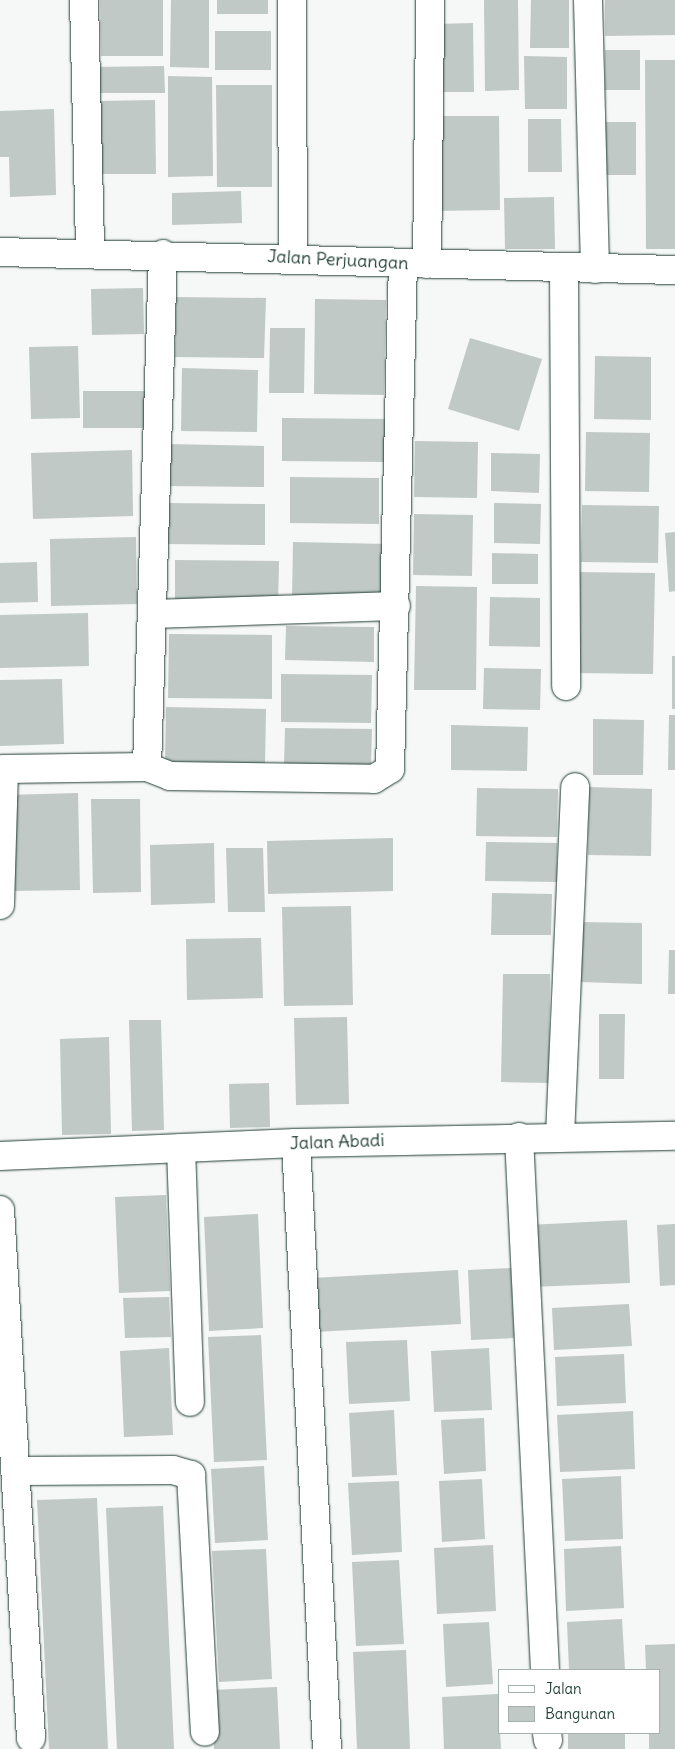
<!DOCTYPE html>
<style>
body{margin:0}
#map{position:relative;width:675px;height:1749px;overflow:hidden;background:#f6f7f7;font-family:Delius,sans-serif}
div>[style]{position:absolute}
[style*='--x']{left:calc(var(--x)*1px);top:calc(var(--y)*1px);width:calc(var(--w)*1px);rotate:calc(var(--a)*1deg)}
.building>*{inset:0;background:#c0c9c6}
.roads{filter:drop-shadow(0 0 1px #1f3d34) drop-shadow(0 0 1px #1f3d34)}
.street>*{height:28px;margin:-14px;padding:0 14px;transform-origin:14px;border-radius:14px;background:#fff}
.secondary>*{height:28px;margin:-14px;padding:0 14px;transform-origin:14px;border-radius:14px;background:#fff}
span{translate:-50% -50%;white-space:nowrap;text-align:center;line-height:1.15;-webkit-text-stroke:4px #fff;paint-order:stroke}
.street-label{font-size:18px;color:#1f3d34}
.legend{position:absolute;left:498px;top:1669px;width:162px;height:65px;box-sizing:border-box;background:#fff;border:1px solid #a5b1ae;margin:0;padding:6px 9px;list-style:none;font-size:15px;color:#1f3d34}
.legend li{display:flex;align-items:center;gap:10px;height:25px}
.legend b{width:25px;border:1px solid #a5b1ae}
</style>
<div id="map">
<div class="building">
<div style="clip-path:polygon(100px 0,163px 0,163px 56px,101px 56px)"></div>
<div style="clip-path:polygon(171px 0,209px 0,209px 68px,170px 67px)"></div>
<div style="clip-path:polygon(217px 0,268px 0,268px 14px,217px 14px)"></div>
<div style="clip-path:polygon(484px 0,518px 0,519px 90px,485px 91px)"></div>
<div style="clip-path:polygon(531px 0,569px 0,569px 48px,530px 48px)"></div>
<div style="clip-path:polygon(605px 0,675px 0,675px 35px,605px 36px)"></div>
<div style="clip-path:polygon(473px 23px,474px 92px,437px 92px,436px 24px)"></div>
<div style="clip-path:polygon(215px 31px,271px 31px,271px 70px,215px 70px)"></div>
<div style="clip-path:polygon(605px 50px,640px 50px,640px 90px,605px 90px)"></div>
<div style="clip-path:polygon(524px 56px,567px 57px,567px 109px,525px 109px)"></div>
<div style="clip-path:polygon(645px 60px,675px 60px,675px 249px,646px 249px)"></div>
<div style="clip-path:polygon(164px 66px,165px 93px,92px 93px,92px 67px)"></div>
<div style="clip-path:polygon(168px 76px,212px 77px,213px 176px,168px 177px)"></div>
<div style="clip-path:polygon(216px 85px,272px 85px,272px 187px,217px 187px)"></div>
<div style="clip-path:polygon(155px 100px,156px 174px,98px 174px,97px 101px)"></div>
<div style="clip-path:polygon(54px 109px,56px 195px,10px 197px,9px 157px,0 157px,0 111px)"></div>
<div style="clip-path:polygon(431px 116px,499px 116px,500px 210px,432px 211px)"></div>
<div style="clip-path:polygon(528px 119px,561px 119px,562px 172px,528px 172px)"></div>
<div style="clip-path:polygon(601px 122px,636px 122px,636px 175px,602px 175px)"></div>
<div style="clip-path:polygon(241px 191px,242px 223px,172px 225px,172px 193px)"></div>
<div style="clip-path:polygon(554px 197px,555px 249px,505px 249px,504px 198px)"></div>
<div style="clip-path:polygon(143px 288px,144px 334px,92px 335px,91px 289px)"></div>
<div style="clip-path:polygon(176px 297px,266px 298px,264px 358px,175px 357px)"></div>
<div style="clip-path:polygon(315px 299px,386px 300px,384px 395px,314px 394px)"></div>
<div style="clip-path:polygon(270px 328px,305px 328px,304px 393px,269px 393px)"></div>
<div style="clip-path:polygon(470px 338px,542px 359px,519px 431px,448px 409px)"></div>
<div style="clip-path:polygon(78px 346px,80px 418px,31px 419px,29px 347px)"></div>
<div style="clip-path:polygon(595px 356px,651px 357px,651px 420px,594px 419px)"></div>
<div style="clip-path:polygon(182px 368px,258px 370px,257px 432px,181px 431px)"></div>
<div style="clip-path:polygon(83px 391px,150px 391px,150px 428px,83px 428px)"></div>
<div style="clip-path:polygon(282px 418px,388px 419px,387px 462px,282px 461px)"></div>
<div style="clip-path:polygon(586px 432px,650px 433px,649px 492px,585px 491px)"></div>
<div style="clip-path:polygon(415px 441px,478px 442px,477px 498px,414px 497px)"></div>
<div style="clip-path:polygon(167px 444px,264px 446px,264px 487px,167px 486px)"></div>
<div style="clip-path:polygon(132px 450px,133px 516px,33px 519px,31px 453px)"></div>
<div style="clip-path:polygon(491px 453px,540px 454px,539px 493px,491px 491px)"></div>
<div style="clip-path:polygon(290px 477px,379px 478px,379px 524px,290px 523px)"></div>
<div style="clip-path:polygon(167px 503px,265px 504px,265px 545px,167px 544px)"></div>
<div style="clip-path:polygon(494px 503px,541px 504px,540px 544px,494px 543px)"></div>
<div style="clip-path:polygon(582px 505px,659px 506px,658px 563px,581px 562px)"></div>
<div style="clip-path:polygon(414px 514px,473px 515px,472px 576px,413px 575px)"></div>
<div style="clip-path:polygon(675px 532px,675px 591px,669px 592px,665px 533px)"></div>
<div style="clip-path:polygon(136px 537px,137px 604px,51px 606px,50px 539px)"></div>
<div style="clip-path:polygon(293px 542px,388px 544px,387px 600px,292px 599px)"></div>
<div style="clip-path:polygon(492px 553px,538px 554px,538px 584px,492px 584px)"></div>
<div style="clip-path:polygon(175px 560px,279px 561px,278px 606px,175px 605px)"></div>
<div style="clip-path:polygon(37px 562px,38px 602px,0 603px,0 563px)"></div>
<div style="clip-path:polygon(577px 572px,655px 573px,653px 674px,575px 673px)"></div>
<div style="clip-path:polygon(416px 586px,477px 587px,476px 690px,414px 690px)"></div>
<div style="clip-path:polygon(490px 597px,540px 598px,540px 647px,489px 646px)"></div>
<div style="clip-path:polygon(88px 613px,89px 666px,0 668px,0 615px)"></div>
<div style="clip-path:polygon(286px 626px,374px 627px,374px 662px,285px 660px)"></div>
<div style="clip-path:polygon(169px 634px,272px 635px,272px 699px,168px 698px)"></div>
<div style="clip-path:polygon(672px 656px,675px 656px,675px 709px,672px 709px)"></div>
<div style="clip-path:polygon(484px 668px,541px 669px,540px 710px,483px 709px)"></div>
<div style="clip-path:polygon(281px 674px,372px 675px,371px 723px,281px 722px)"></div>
<div style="clip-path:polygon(62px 679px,64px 744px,0 746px,0 680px)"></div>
<div style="clip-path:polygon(166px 707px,266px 709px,265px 766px,165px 764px)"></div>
<div style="clip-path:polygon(669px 715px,675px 715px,675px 770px,668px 770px)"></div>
<div style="clip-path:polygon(593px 719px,644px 720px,643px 775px,593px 775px)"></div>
<div style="clip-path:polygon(451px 725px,528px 727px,527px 771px,451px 770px)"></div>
<div style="clip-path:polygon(285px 728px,372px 729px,371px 768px,284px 766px)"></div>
<div style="clip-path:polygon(589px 787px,652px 789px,651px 856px,588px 855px)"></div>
<div style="clip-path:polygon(477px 788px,558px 789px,557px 837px,476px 836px)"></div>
<div style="clip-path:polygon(78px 793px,80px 890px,10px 891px,7px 795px)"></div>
<div style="clip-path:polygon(91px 799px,140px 799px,141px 892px,93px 893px)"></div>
<div style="clip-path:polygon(393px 838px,393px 891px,268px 894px,267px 841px)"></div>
<div style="clip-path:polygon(486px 842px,557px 843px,557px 882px,485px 881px)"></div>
<div style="clip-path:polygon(214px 843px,215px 903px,151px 905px,150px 845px)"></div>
<div style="clip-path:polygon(226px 848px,263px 848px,265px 912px,228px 912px)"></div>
<div style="clip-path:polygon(492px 893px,552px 894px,551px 935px,491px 935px)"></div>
<div style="clip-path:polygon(351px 906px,353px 1005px,284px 1006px,282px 907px)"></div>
<div style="clip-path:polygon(580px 922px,642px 923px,642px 984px,579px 982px)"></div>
<div style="clip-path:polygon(261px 938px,263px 998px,187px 1000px,186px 939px)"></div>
<div style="clip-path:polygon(669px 950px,675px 950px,675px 994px,668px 994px)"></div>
<div style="clip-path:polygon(503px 974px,550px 974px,549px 1083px,501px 1082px)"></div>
<div style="clip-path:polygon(599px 1014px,625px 1014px,624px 1079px,599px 1079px)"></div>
<div style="clip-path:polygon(347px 1017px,349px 1104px,296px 1105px,294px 1018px)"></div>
<div style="clip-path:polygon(129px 1020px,161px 1020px,164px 1130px,132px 1131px)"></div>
<div style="clip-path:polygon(109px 1037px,111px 1134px,62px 1135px,60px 1039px)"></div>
<div style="clip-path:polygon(269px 1083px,270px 1127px,230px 1128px,229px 1084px)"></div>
<div style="clip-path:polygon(166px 1195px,170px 1291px,119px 1293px,115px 1197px)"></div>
<div style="clip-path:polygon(258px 1214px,263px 1328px,209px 1331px,204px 1217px)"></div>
<div style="clip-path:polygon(627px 1220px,630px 1283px,531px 1287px,528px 1225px)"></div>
<div style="clip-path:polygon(675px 1224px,675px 1285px,660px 1286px,657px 1225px)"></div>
<div style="clip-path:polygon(511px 1268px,514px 1338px,471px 1340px,468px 1270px)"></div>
<div style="clip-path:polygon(458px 1270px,461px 1324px,315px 1332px,312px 1278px)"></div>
<div style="clip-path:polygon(169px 1297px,171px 1337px,125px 1338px,123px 1298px)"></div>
<div style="clip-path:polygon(629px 1304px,632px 1346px,554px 1350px,552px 1308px)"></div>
<div style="clip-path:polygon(261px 1335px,267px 1460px,214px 1462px,208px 1337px)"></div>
<div style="clip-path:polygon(407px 1340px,410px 1401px,349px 1404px,346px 1342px)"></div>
<div style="clip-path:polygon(169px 1348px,173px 1435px,124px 1437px,120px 1351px)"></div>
<div style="clip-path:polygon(489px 1348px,492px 1410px,434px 1412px,431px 1351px)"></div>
<div style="clip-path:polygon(624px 1354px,626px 1403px,557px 1406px,555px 1357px)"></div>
<div style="clip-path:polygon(394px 1410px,397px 1475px,352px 1477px,349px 1413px)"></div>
<div style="clip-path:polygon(633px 1411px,635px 1469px,560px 1472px,557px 1415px)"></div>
<div style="clip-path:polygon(484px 1418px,486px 1471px,444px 1474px,441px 1420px)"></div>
<div style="clip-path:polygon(264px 1466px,268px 1540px,215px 1543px,211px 1469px)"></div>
<div style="clip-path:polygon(621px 1476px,623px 1539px,565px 1541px,562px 1479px)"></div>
<div style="clip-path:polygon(482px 1479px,485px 1539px,442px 1542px,439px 1481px)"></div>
<div style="clip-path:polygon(399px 1481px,402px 1552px,352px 1555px,348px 1483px)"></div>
<div style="clip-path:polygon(97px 1498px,108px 1749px,49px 1749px,37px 1500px)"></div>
<div style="clip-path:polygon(163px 1506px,174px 1749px,117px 1749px,106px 1508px)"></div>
<div style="clip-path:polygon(493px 1545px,496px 1611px,437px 1614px,434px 1548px)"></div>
<div style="clip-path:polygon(621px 1546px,624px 1608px,566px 1611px,564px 1549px)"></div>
<div style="clip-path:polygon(266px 1549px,272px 1679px,219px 1682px,212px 1551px)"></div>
<div style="clip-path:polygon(399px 1560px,404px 1644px,356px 1646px,352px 1562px)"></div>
<div style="clip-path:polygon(622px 1619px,625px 1670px,569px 1670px,567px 1622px)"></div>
<div style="clip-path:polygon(489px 1622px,493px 1684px,446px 1687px,443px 1624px)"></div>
<div style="clip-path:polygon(675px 1644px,675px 1749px,649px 1749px,649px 1733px,659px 1733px,659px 1670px,646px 1670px,645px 1645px)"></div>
<div style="clip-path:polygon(406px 1650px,410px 1749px,357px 1749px,353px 1652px)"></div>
<div style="clip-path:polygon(277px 1687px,280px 1749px,214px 1749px,211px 1690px)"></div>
<div style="clip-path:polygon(498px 1694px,501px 1749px,444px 1749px,442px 1697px)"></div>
<div style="clip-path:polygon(568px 1733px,625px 1733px,625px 1749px,568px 1749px)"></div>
</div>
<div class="roads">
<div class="street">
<div style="--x:84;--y:0;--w:251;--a:88.6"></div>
<div style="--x:292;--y:0;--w:257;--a:89.8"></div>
<div style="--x:588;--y:0;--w:269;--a:88.5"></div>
<div style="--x:0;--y:252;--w:675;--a:1.53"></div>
<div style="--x:427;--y:264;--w:264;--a:-89.3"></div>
<div style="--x:564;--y:269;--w:417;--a:89.7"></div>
<div style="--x:152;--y:614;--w:244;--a:-1.9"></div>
<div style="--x:147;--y:767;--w:513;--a:-88.21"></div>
<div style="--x:0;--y:905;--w:136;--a:-88.3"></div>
<div style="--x:4;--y:769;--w:143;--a:-0.8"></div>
<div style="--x:147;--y:767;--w:25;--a:21"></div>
<div style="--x:170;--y:776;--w:204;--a:0.8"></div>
<div style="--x:374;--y:779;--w:19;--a:-32"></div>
<div style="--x:390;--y:769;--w:506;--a:-88.53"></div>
<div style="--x:560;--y:1136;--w:349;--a:-87.5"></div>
<div style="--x:519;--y:1137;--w:534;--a:87.21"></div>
<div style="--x:296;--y:1143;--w:607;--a:87.07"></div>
<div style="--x:181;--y:1148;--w:254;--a:88"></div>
<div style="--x:0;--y:1210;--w:529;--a:86.64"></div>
<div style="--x:19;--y:1471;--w:154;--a:-0.4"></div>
<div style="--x:173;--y:1470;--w:19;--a:16"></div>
<div style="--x:191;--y:1475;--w:257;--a:86.9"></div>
<div style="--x:547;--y:1733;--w:7;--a:82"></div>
</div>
<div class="secondary">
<div style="--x:0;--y:1156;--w:296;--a:-2.5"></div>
<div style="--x:296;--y:1143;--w:379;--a:-1.1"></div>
</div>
</div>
<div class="street-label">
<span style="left:338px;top:260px;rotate:3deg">Jalan Perjuangan</span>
<span style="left:337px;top:1142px;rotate:-2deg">Jalan Abadi</span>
</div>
<ul class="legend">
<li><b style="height:6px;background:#fff"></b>Jalan</li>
<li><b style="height:14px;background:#c0c9c6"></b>Bangunan</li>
</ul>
</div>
